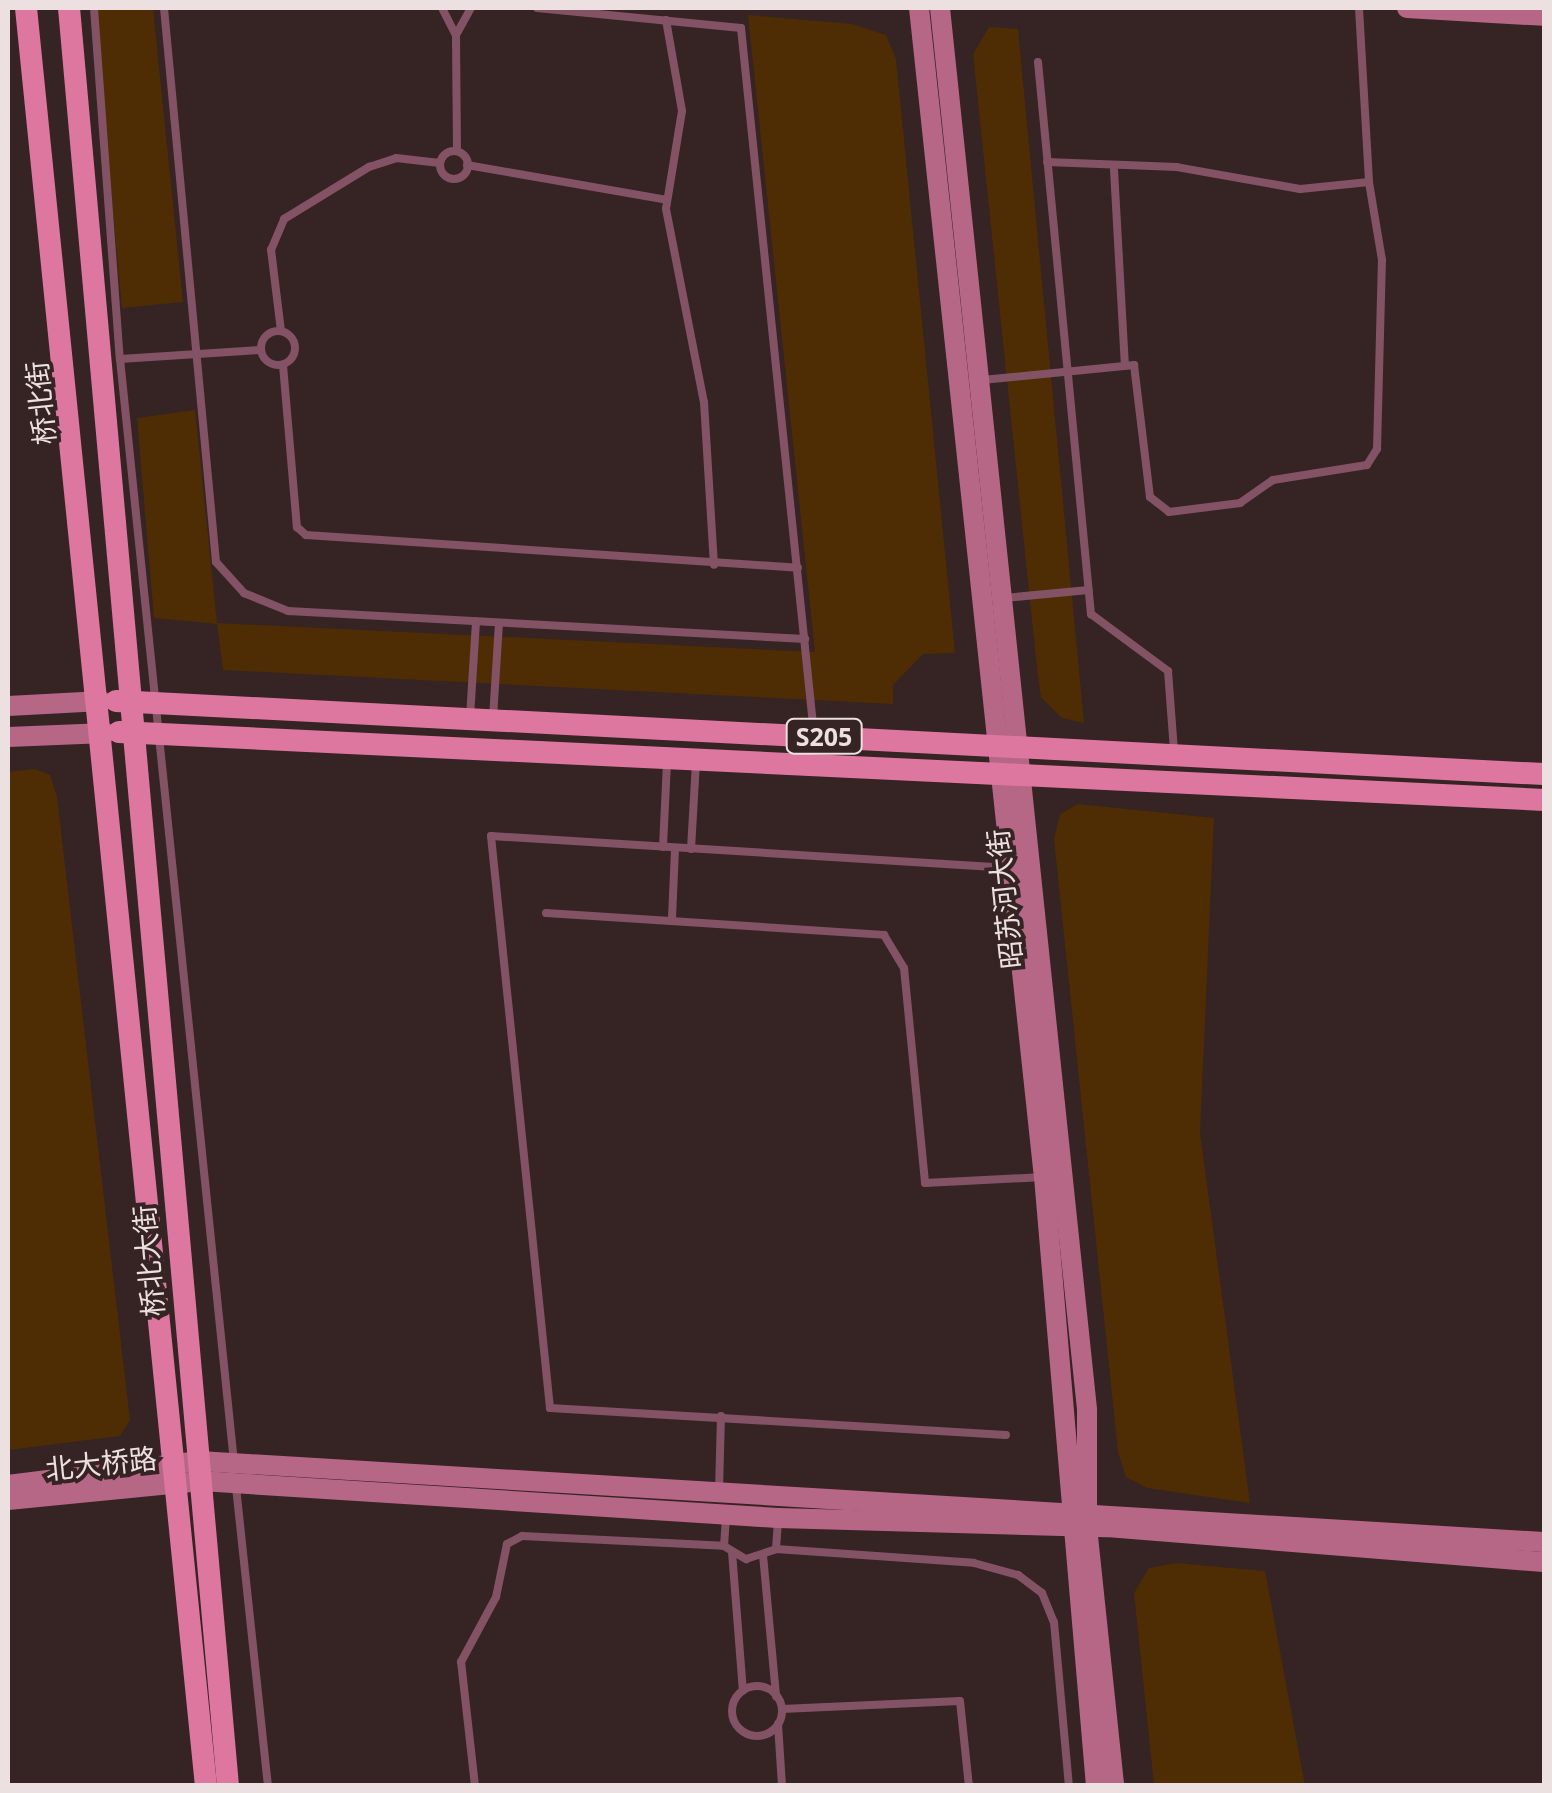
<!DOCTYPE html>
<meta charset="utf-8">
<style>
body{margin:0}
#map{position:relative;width:1552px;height:1793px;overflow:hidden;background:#362323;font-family:"Open Sans","Noto Sans SC",sans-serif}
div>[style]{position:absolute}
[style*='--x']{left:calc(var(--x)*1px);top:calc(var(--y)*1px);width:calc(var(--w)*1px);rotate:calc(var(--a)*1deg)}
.green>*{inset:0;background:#4e2c04}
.lane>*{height:8px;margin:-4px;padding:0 4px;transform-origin:4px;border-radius:4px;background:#845265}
.lane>.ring{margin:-4px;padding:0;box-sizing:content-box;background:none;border:8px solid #845265;border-radius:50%}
.secondary>*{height:20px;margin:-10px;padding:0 10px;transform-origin:10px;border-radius:10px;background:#b76786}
.primary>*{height:22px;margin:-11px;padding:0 11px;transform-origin:11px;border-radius:11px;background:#de77a0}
span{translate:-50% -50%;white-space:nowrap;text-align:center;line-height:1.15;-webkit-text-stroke:8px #362323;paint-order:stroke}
.shield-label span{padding:2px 8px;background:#362323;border:2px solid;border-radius:8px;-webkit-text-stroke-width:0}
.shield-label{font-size:25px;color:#ede0e0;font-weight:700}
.street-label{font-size:28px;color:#ede0e0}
.frame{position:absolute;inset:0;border:10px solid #ede0e0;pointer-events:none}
</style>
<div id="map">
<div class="green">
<div style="clip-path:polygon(94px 8px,153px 8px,183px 302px,122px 308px)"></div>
<div style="clip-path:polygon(748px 15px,852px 24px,886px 35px,896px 59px,955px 653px,923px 654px,893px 685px,893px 704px,223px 670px,217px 624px,154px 618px,137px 418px,195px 410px,217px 623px,815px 652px)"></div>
<div style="clip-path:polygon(989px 27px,1018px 29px,1084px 723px,1062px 718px,1041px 697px,1037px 668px,973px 54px)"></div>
<div style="clip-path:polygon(35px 769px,50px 775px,57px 797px,130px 1420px,120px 1436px,8px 1450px,8px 772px)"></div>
<div style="clip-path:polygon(1078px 804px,1214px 818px,1200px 1133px,1250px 1503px,1147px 1488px,1126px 1477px,1118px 1452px,1054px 839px,1060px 814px)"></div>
<div style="clip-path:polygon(1176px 1563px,1265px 1571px,1305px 1785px,1154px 1785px,1134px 1593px,1149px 1568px)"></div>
</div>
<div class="lane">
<div style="--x:94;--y:8;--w:352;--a:85.8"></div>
<div style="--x:120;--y:359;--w:1110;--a:84.1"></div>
<div style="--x:164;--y:8;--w:556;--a:84.64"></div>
<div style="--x:216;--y:562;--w:42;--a:47.9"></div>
<div style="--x:244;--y:593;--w:48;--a:22.2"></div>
<div style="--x:288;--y:611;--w:518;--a:3.1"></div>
<div style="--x:442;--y:8;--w:30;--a:63"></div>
<div style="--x:537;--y:8;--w:205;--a:5.6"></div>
<div style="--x:741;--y:28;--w:711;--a:84.1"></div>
<div style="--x:1359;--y:8;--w:174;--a:86.7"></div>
<div style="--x:666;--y:20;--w:92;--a:80"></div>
<div style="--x:682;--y:111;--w:99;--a:99.3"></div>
<div style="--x:666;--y:209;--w:197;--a:78.9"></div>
<div style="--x:704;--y:402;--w:163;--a:86.5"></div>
<div style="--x:1038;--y:62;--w:555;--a:84.52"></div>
<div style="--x:1091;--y:614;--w:96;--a:36.5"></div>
<div style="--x:1168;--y:671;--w:80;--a:85.7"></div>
<div style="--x:457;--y:151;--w:116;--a:-90.5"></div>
<div style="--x:456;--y:35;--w:31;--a:-61"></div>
<div class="ring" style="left:440px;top:151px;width:20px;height:20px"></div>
<div style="--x:467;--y:165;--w:203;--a:9.9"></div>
<div style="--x:1114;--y:170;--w:196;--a:86.8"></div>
<div class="ring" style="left:261px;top:331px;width:26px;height:26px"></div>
<div style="--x:281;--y:331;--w:82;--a:-97"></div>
<div style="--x:271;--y:250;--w:34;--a:-67"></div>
<div style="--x:284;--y:219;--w:100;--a:-31.5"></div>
<div style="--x:369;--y:167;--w:28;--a:-18"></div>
<div style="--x:396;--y:158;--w:44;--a:6.5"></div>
<div style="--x:120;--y:359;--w:141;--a:-3.7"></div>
<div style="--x:283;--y:365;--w:163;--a:85.1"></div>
<div style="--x:297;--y:527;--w:12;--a:42"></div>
<div style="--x:306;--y:535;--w:493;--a:3.8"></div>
<div style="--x:982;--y:380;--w:153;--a:-5.6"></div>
<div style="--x:1134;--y:365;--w:133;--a:83.1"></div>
<div style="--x:1150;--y:497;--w:24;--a:38"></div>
<div style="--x:1169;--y:512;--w:72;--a:-7.2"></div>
<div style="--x:1240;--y:503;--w:40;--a:-34.9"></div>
<div style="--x:1273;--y:480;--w:95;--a:-9.1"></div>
<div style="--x:1367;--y:465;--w:19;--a:-58"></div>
<div style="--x:1377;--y:449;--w:189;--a:-88.5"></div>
<div style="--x:1382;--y:260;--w:79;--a:-99.5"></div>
<div style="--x:1369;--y:182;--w:69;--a:174.2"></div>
<div style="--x:1300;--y:189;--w:125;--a:-169.9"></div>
<div style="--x:1177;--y:167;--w:130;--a:-177.8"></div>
<div style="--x:1004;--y:598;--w:85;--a:-5.4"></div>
<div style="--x:470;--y:717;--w:96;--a:-86.4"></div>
<div style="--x:493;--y:718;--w:95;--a:-86.4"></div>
<div style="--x:663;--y:847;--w:86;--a:-87.3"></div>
<div style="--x:691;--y:849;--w:86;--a:-86.7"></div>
<div style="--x:546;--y:913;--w:339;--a:3.7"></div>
<div style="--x:884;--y:935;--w:39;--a:59"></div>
<div style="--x:904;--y:968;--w:216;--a:84.4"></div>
<div style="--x:925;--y:1183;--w:119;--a:-2.9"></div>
<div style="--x:672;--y:918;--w:70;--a:-87.5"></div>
<div style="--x:1006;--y:1435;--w:457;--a:-176.6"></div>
<div style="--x:550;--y:1408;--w:575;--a:-95.89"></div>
<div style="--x:491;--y:836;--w:520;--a:3.53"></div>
<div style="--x:236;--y:1487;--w:301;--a:83.9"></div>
<div style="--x:719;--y:1491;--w:75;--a:-88.5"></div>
<div style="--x:724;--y:1546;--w:30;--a:-86"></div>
<div style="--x:776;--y:1549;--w:31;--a:-86"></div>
<div style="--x:732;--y:1552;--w:139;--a:85.5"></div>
<div style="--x:763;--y:1555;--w:142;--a:84.7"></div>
<div class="ring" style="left:732px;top:1686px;width:42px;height:42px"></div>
<div style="--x:782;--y:1709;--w:178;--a:-2.6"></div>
<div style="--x:960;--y:1701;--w:85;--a:84"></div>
<div style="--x:778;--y:1724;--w:62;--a:86.3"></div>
<div style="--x:475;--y:1786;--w:125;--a:-96.4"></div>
<div style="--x:461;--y:1662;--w:74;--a:-61.7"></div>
<div style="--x:496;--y:1597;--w:54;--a:-78.3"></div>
<div style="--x:507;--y:1544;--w:17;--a:-28"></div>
<div style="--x:522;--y:1536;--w:202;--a:2.8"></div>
<div style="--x:724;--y:1546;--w:26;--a:31"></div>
<div style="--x:746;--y:1559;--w:32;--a:-18"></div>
<div style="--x:776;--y:1549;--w:198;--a:4"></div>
<div style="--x:974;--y:1563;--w:46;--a:15.3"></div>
<div style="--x:1018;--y:1575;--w:30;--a:37"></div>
<div style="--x:1042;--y:1593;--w:31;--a:68"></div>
<div style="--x:1054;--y:1622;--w:165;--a:84.8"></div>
</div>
<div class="secondary">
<div style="--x:919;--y:8;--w:1176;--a:83.9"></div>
<div style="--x:1044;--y:1177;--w:611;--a:85.12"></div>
<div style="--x:940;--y:8;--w:1410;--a:84.01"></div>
<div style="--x:1087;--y:1410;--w:117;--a:90"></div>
<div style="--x:1087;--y:1527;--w:260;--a:84"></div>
<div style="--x:1407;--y:8;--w:137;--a:3.3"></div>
<div style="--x:8;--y:706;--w:94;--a:-3"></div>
<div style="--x:8;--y:737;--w:98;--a:-2.3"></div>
<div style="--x:8;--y:1485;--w:193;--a:-7.2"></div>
<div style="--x:199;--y:1461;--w:1347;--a:3.45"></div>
<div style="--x:8;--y:1500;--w:194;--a:-5.6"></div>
<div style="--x:201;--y:1481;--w:578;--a:3.67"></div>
<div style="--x:778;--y:1518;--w:329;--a:1.6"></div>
<div style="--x:1107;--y:1527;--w:438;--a:4.6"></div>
</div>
<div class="primary">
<div style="--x:26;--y:8;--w:1787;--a:84.22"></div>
<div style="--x:69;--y:8;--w:1785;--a:84.89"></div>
<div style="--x:116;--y:701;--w:1430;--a:2.93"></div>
<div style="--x:119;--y:732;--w:1427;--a:2.73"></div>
</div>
<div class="shield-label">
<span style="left:824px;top:736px">S205</span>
</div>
<div class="street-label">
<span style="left:40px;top:403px;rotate:-96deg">桥北街</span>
<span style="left:1004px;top:899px;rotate:-96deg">昭苏河大街</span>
<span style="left:148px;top:1261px;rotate:-95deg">桥北大街</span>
<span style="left:101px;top:1463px;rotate:-6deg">北大桥路</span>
</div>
<div class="frame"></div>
</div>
